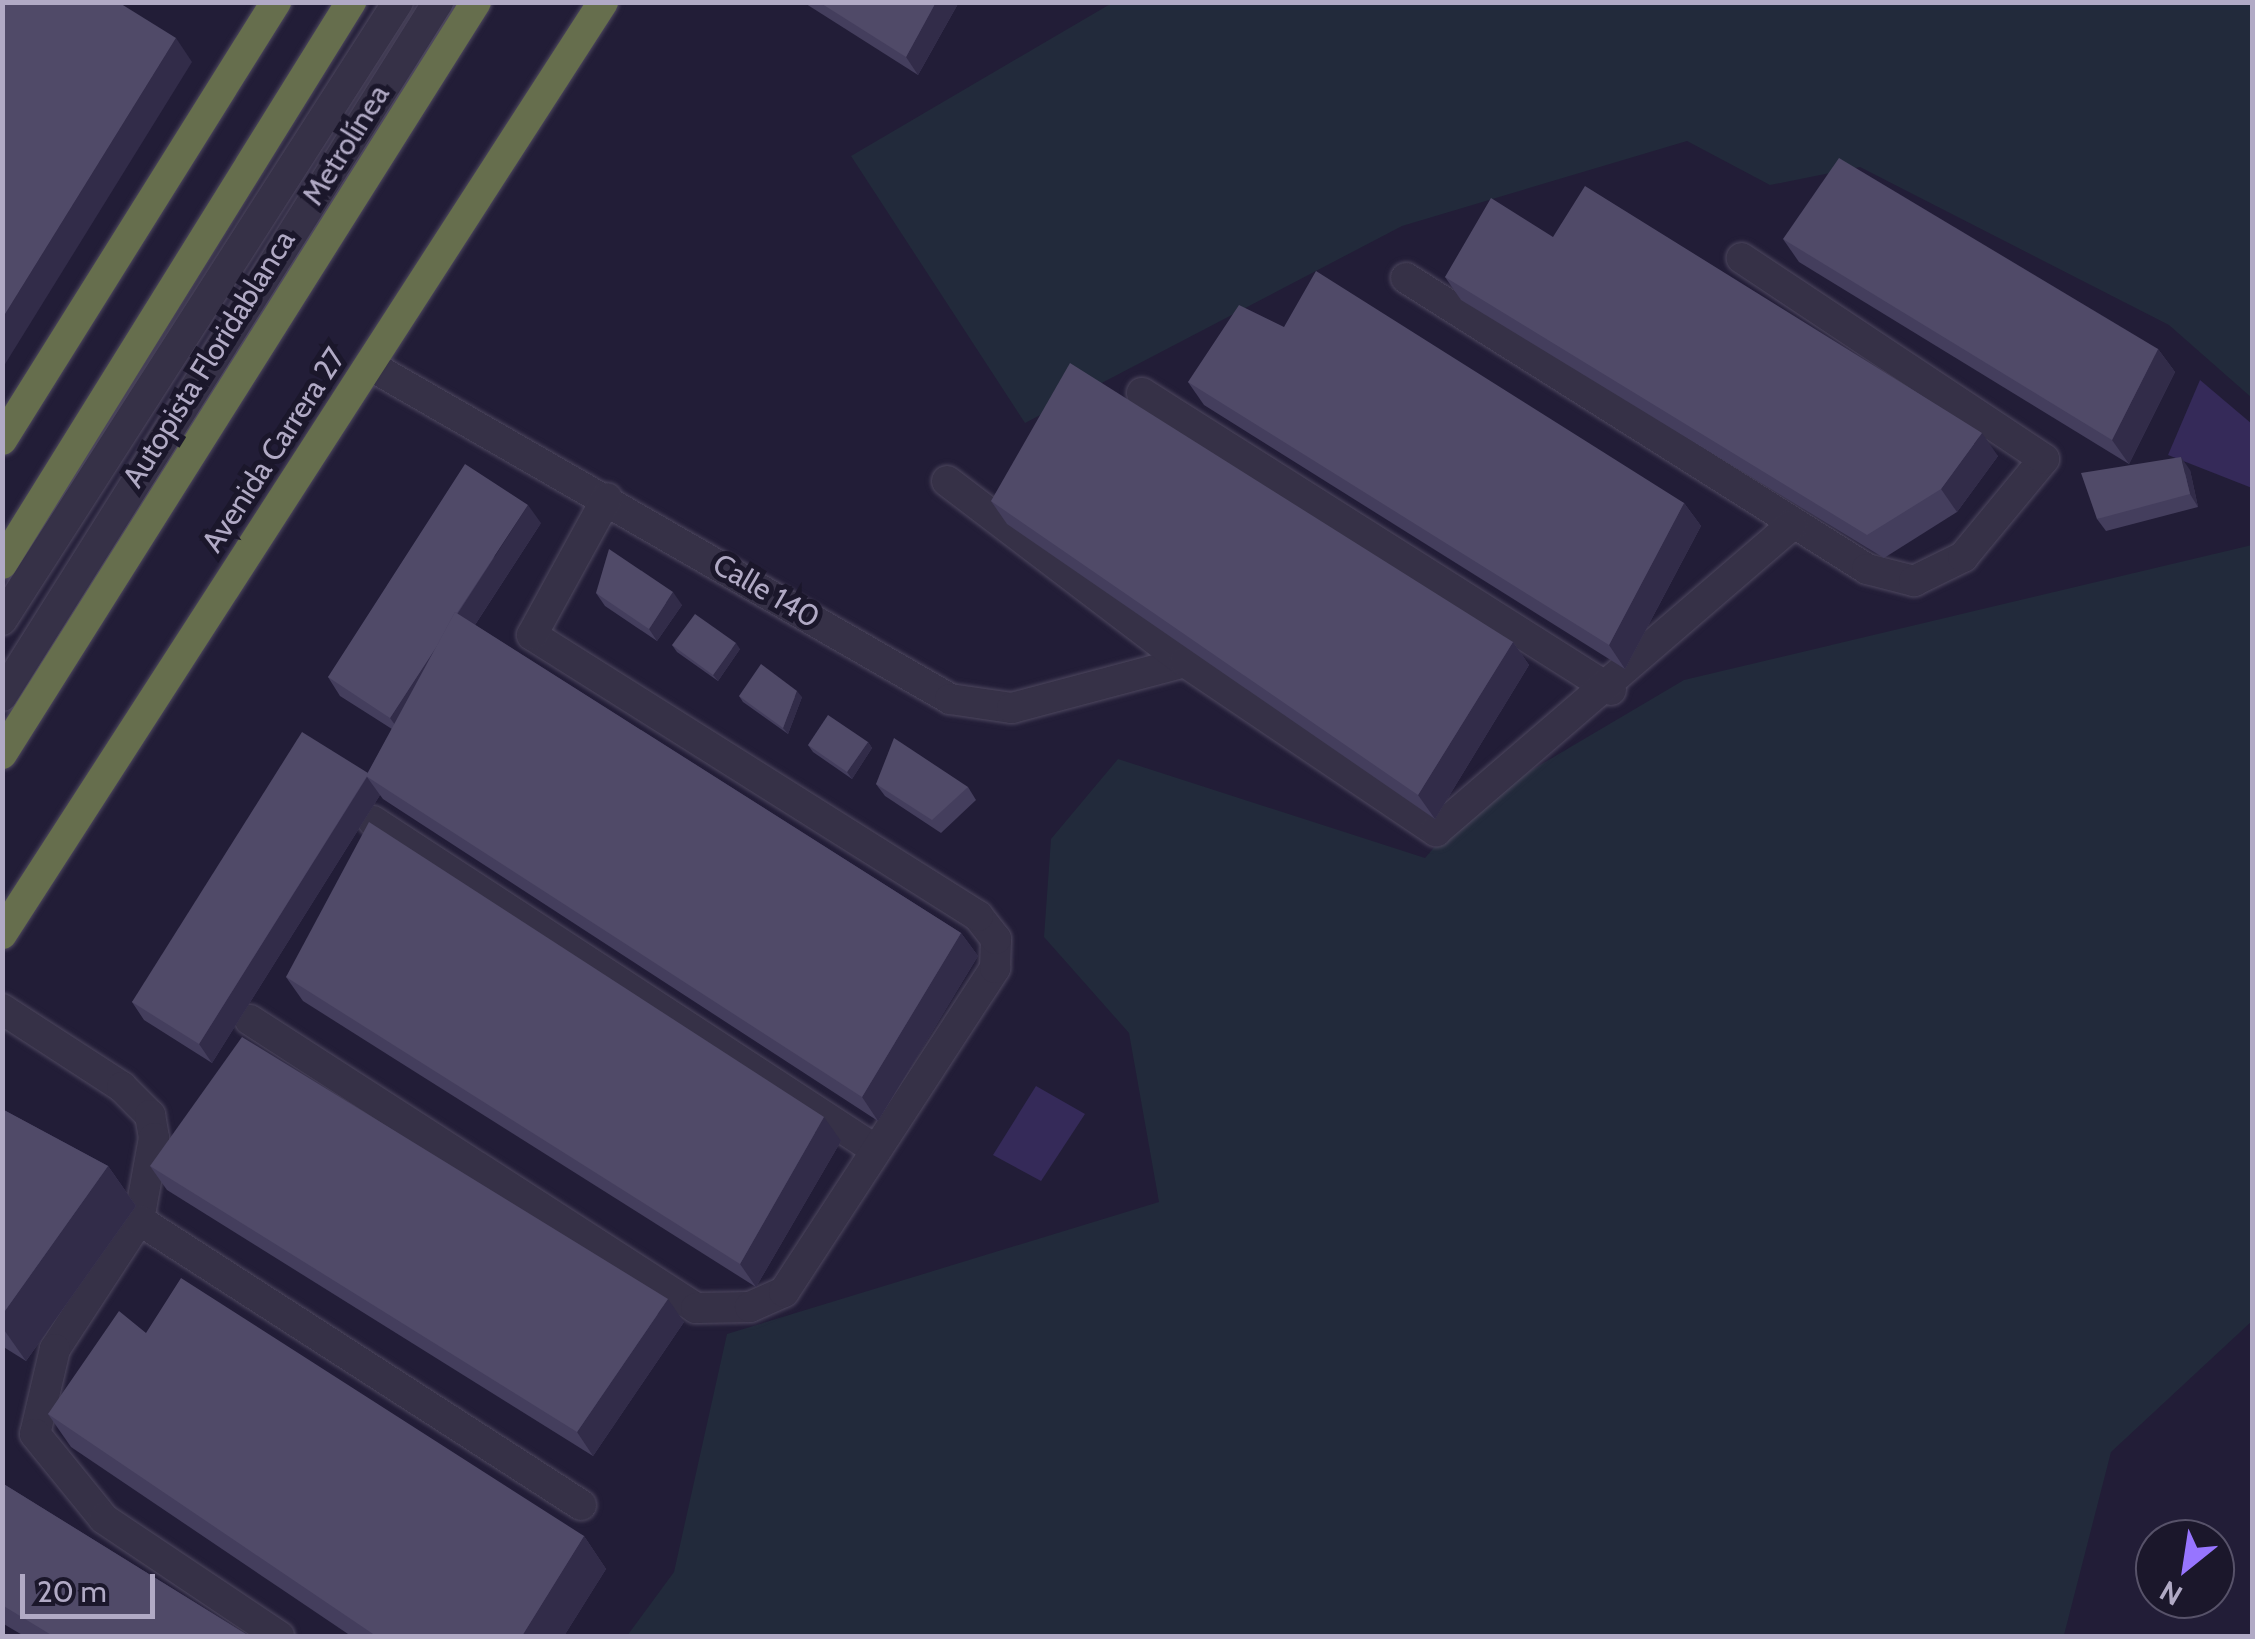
<!DOCTYPE html>
<meta charset="utf-8">
<style>
body{margin:0}
#map{position:relative;width:2255px;height:1639px;overflow:hidden;background:#221d37;font-family:Cabin,sans-serif}
div>[style]{position:absolute}
[style*='--x']{left:calc(var(--x)*1px);top:calc(var(--y)*1px);width:calc(var(--w)*1px);rotate:calc(var(--a)*1deg)}
.green>*{inset:0;background:#222a3b}
.water>*{inset:0;background:#352a59}
.roads{filter:drop-shadow(0 0 2px #4e485f) drop-shadow(0 0 2px #4e485f)}
.minor>*{height:30px;margin:-15px;padding:0 15px;transform-origin:15px;border-radius:15px;background:#363147}
.highway>*{height:30px;margin:-15px;padding:0 15px;transform-origin:15px;border-radius:15px;background:#666e4d}
.wall>*{inset:0;background:#443e5d}
.shaded-wall>*{inset:0;background:#322c49}
.building>*{inset:0;background:#504a68}
span{translate:-50% -50%;white-space:nowrap;text-align:center;line-height:1.15;-webkit-text-stroke:10px #1b172b;paint-order:stroke}
.street-label{font-size:30px;color:#b1aac5}
.frame{position:absolute;inset:0;border:5px solid #b1aac5;pointer-events:none}
.north{position:absolute;left:2135px;top:1519px;width:100px;height:100px;box-sizing:border-box;background:#1b172b;border:2px solid #575269;border-radius:50%;rotate:210deg;font-size:28px;font-weight:700;line-height:40px;text-align:center;color:#b1aac5}
.north::after{content:'';display:block;margin:auto;width:35px;height:45px;background:#9775ff;clip-path:polygon(50% 0,100% 100%,50% 72%,0 100%)}
.scale{position:absolute;left:20px;top:1574px;width:135px;height:45px;box-sizing:border-box;border:5px solid #b1aac5;border-top:0;padding-left:12px;font-size:30px;line-height:35px;white-space:nowrap;color:#b1aac5;-webkit-text-stroke:8px #1b172b;paint-order:stroke}
</style>
<div id="map">
<div class="green">
<div style="clip-path:polygon(1112px 3px,2252px 3px,2252px 398px,2169px 325px,1860px 167px,1770px 185px,1687px 141px,1402px 226px,1025px 423px,851px 156px)"></div>
<div style="clip-path:polygon(2252px 545px,2252px 1321px,2111px 1452px,2064px 1635px,627px 1636px,674px 1572px,727px 1334px,1159px 1202px,1129px 1033px,1044px 937px,1051px 839px,1118px 759px,1425px 858px,1469px 807px,1684px 680px)"></div>
</div>
<div class="water">
<div style="clip-path:polygon(2200px 380px,2252px 424px,2252px 488px,2168px 455px)"></div>
<div style="clip-path:polygon(1036px 1086px,1085px 1114px,1041px 1181px,993px 1155px)"></div>
</div>
<div class="roads">
<div class="minor">
<div style="--x:1406;--y:278;--w:545;--a:32.26"></div>
<div style="--x:1867;--y:569;--w:49;--a:14.3"></div>
<div style="--x:1914;--y:581;--w:55;--a:-26.1"></div>
<div style="--x:1963;--y:557;--w:127;--a:-50.4"></div>
<div style="--x:2044;--y:459;--w:363;--a:-146.4"></div>
<div style="--x:371;--y:366;--w:668;--a:29.9"></div>
<div style="--x:950;--y:699;--w:63;--a:8.3"></div>
<div style="--x:1012;--y:708;--w:179;--a:-14.9"></div>
<div style="--x:1142;--y:393;--w:555;--a:32.34"></div>
<div style="--x:947;--y:481;--w:299;--a:37.3"></div>
<div style="--x:1185;--y:662;--w:303;--a:34"></div>
<div style="--x:1436;--y:831;--w:469;--a:-40.7"></div>
<div style="--x:2;--y:620;--w:734;--a:-57.35"></div>
<div style="--x:2;--y:696;--w:820;--a:-57.86"></div>
<div style="--x:373;--y:821;--w:601;--a:33.19"></div>
<div style="--x:2;--y:1009;--w:143;--a:33"></div>
<div style="--x:122;--y:1087;--w:40;--a:45"></div>
<div style="--x:150;--y:1115;--w:23;--a:80"></div>
<div style="--x:154;--y:1138;--w:83;--a:100.4"></div>
<div style="--x:139;--y:1220;--w:154;--a:123.1"></div>
<div style="--x:55;--y:1349;--w:87;--a:103.2"></div>
<div style="--x:35;--y:1434;--w:109;--a:50.9"></div>
<div style="--x:104;--y:1519;--w:211;--a:33.8"></div>
<div style="--x:250;--y:1020;--w:531;--a:32.85"></div>
<div style="--x:696;--y:1308;--w:54;--a:-1.1"></div>
<div style="--x:750;--y:1307;--w:37;--a:-24"></div>
<div style="--x:784;--y:1292;--w:387;--a:-56.9"></div>
<div style="--x:995;--y:968;--w:29;--a:-88"></div>
<div style="--x:996;--y:939;--w:29;--a:-128"></div>
<div style="--x:978;--y:916;--w:527;--a:-147.79"></div>
<div style="--x:532;--y:635;--w:156;--a:-61.3"></div>
<div style="--x:139;--y:1220;--w:526;--a:32.81"></div>
</div>
<div class="highway">
<div style="--x:2;--y:440;--w:517;--a:-57.97"></div>
<div style="--x:2;--y:564;--w:662;--a:-58.16"></div>
<div style="--x:2;--y:754;--w:889;--a:-57.78"></div>
<div style="--x:2;--y:934;--w:1109;--a:-57.18"></div>
</div>
</div>
<div class="wall">
<div style="clip-path:polygon(803px 2px,959px 2px,918px 75px)"></div>
<div style="clip-path:polygon(1553px 237px,1998px 456px,1957px 512px,1884px 558px,1461px 300px,1445px 277px)"></div>
<div style="clip-path:polygon(1783px 239px,2158px 349px,2175px 372px,2129px 464px,1799px 262px)"></div>
<div style="clip-path:polygon(1284px 327px,1684px 503px,1701px 526px,1625px 669px,1204px 405px,1188px 382px)"></div>
<div style="clip-path:polygon(2190px 470px,2198px 507px,2106px 531px,2097px 519px)"></div>
<div style="clip-path:polygon(991px 501px,1513px 642px,1529px 665px,1435px 819px,1007px 524px)"></div>
<div style="clip-path:polygon(541px 523px,475px 625px,961px 933px,978px 956px,878px 1121px,383px 799px,380px 795px,212px 1063px,144px 1020px,132px 1002px,368px 773px,392px 729px,340px 696px,328px 677px)"></div>
<div style="clip-path:polygon(596px 593px,682px 605px,657px 641px,605px 606px)"></div>
<div style="clip-path:polygon(672px 645px,740px 649px,718px 681px,677px 652px)"></div>
<div style="clip-path:polygon(739px 696px,802px 697px,788px 734px,743px 702px)"></div>
<div style="clip-path:polygon(868px 742px,872px 748px,852px 779px,813px 752px,808px 745px)"></div>
<div style="clip-path:polygon(876px 784px,968px 787px,976px 800px,941px 833px,885px 796px)"></div>
<div style="clip-path:polygon(286px 977px,841px 1141px,756px 1287px,303px 1001px)"></div>
<div style="clip-path:polygon(2px 1109px,108px 1166px,136px 1206px,26px 1361px,2px 1346px)"></div>
<div style="clip-path:polygon(150px 1166px,684px 1322px,593px 1456px,167px 1190px)"></div>
<div style="clip-path:polygon(146px 1333px,584px 1536px,606px 1569px,564px 1636px,351px 1636px,71px 1447px,48px 1414px)"></div>
<div style="clip-path:polygon(2px 1483px,249px 1636px,24px 1636px,2px 1623px)"></div>
</div>
<div class="shaded-wall">
<div style="clip-path:polygon(936px 2px,959px 2px,918px 75px,906px 57px)"></div>
<div style="clip-path:polygon(176px 38px,192px 62px,2px 369px,2px 319px)"></div>
<div style="clip-path:polygon(2158px 349px,2175px 372px,2129px 464px,2112px 440px)"></div>
<div style="clip-path:polygon(1982px 433px,1998px 456px,1957px 512px,1941px 489px)"></div>
<div style="clip-path:polygon(2181px 457px,2190px 470px,2198px 507px,2190px 494px)"></div>
<div style="clip-path:polygon(1684px 503px,1701px 526px,1625px 669px,1609px 645px)"></div>
<div style="clip-path:polygon(528px 505px,541px 523px,403px 736px,390px 718px)"></div>
<div style="clip-path:polygon(673px 592px,682px 605px,657px 641px,649px 629px)"></div>
<div style="clip-path:polygon(1513px 642px,1529px 665px,1435px 819px,1418px 795px)"></div>
<div style="clip-path:polygon(736px 643px,740px 649px,718px 681px,713px 675px)"></div>
<div style="clip-path:polygon(797px 691px,802px 697px,788px 734px,783px 728px)"></div>
<div style="clip-path:polygon(868px 742px,872px 748px,852px 779px,847px 772px)"></div>
<div style="clip-path:polygon(367px 777px,380px 795px,212px 1063px,199px 1044px)"></div>
<div style="clip-path:polygon(961px 933px,978px 956px,878px 1121px,862px 1097px)"></div>
<div style="clip-path:polygon(824px 1117px,841px 1141px,756px 1287px,740px 1264px)"></div>
<div style="clip-path:polygon(108px 1166px,136px 1206px,26px 1361px,2px 1327px,2px 1315px)"></div>
<div style="clip-path:polygon(668px 1299px,684px 1322px,593px 1456px,577px 1432px)"></div>
<div style="clip-path:polygon(584px 1536px,606px 1569px,564px 1636px,522px 1636px)"></div>
</div>
<div class="building">
<div style="clip-path:polygon(2px 2px,118px 2px,176px 38px,2px 319px)"></div>
<div style="clip-path:polygon(819px 2px,936px 2px,906px 57px)"></div>
<div style="clip-path:polygon(1839px 158px,2158px 349px,2112px 440px,1783px 239px)"></div>
<div style="clip-path:polygon(1585px 186px,1982px 433px,1941px 489px,1867px 535px,1445px 277px,1491px 198px,1553px 237px)"></div>
<div style="clip-path:polygon(1316px 271px,1684px 503px,1609px 645px,1188px 382px,1239px 305px,1284px 327px)"></div>
<div style="clip-path:polygon(1070px 363px,1513px 642px,1418px 795px,991px 501px)"></div>
<div style="clip-path:polygon(2181px 457px,2190px 494px,2097px 519px,2081px 473px)"></div>
<div style="clip-path:polygon(465px 464px,528px 505px,457px 613px,455px 612px,437px 646px,390px 718px,328px 677px)"></div>
<div style="clip-path:polygon(609px 549px,673px 592px,649px 629px,596px 593px)"></div>
<div style="clip-path:polygon(455px 612px,961px 933px,862px 1097px,366px 776px)"></div>
<div style="clip-path:polygon(695px 614px,736px 643px,713px 675px,672px 645px)"></div>
<div style="clip-path:polygon(761px 664px,797px 691px,783px 728px,739px 696px)"></div>
<div style="clip-path:polygon(828px 715px,868px 742px,847px 772px,808px 745px)"></div>
<div style="clip-path:polygon(302px 732px,368px 773px,367px 776px,199px 1044px,132px 1002px)"></div>
<div style="clip-path:polygon(894px 738px,968px 787px,932px 820px,876px 784px)"></div>
<div style="clip-path:polygon(369px 822px,824px 1117px,740px 1264px,286px 977px)"></div>
<div style="clip-path:polygon(242px 1037px,668px 1299px,577px 1432px,150px 1166px)"></div>
<div style="clip-path:polygon(2px 1109px,108px 1166px,2px 1315px)"></div>
<div style="clip-path:polygon(181px 1278px,584px 1536px,522px 1636px,376px 1636px,48px 1414px,119px 1311px,146px 1333px)"></div>
<div style="clip-path:polygon(2px 1483px,249px 1636px,53px 1636px,2px 1605px)"></div>
</div>
<div class="street-label">
<span style="left:346px;top:145px;rotate:-58deg">Metrolínea</span>
<span style="left:209px;top:359px;rotate:-58deg">Autopista Floridablanca</span>
<span style="left:274px;top:450px;rotate:-57deg">Avenida Carrera 27</span>
<span style="left:766px;top:591px;rotate:30deg">Calle 140</span>
</div>
<div class="frame"></div>
<div class="north">N</div>
<div class="scale">20 m</div>
</div>
